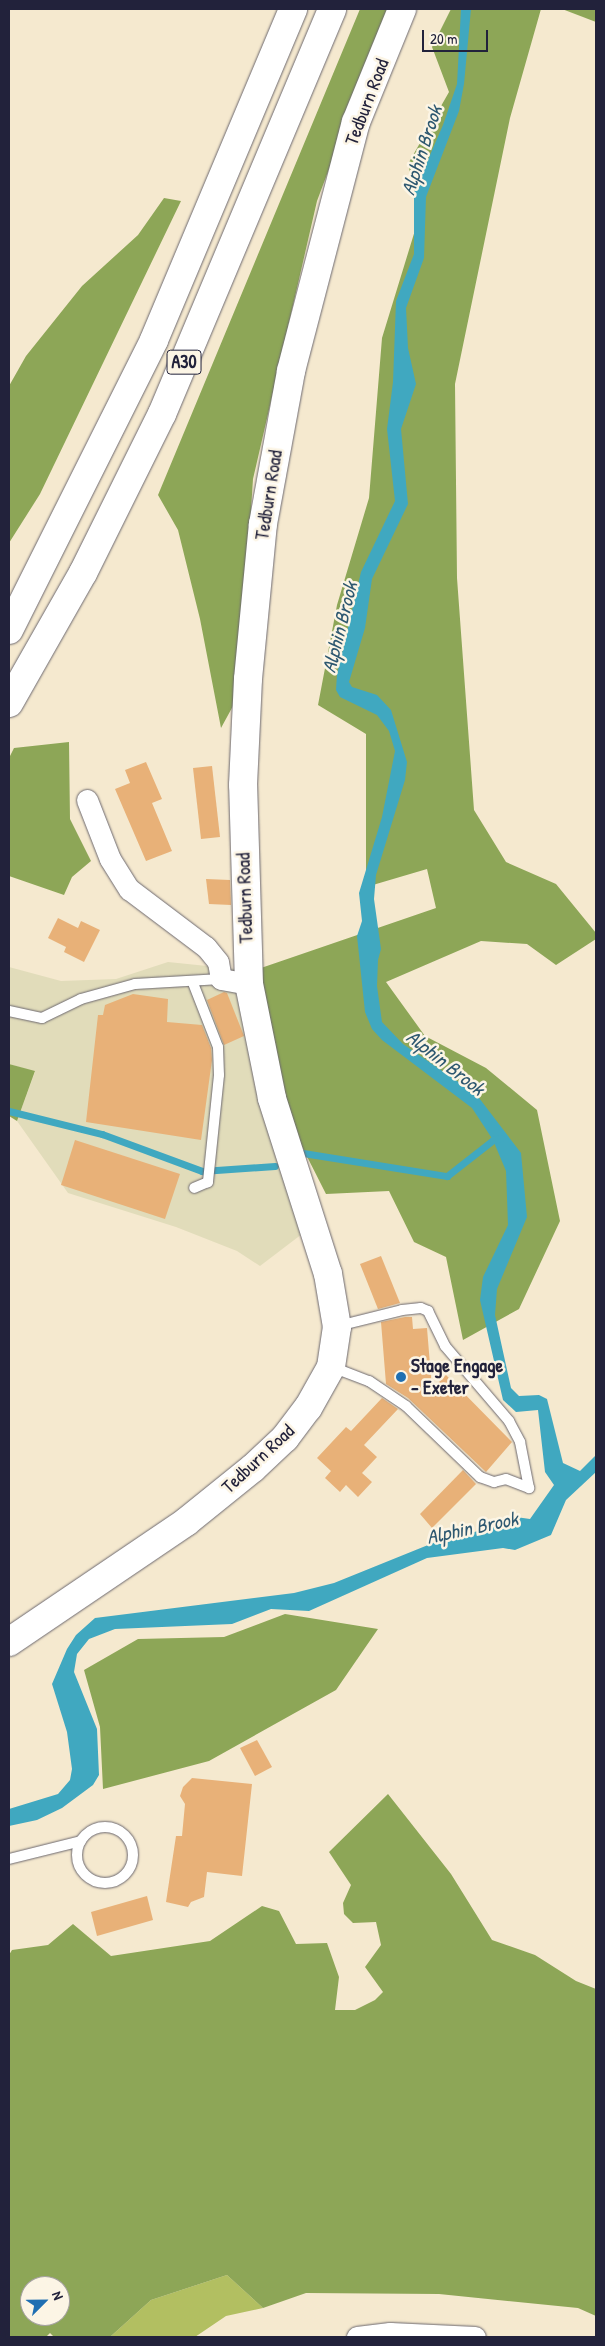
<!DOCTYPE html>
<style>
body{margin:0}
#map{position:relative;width:605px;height:2346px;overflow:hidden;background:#f5e9cf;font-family:"Patrick Hand",sans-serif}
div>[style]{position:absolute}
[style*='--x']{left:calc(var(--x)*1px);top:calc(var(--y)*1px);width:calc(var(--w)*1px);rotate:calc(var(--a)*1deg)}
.built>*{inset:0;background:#e1dcba}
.green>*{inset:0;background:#b2bf61}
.forest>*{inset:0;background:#8da657}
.water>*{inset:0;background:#40a8c0}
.stream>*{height:7px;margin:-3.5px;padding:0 3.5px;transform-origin:3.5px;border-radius:3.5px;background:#40a8c0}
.building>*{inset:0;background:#e8b178}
.roads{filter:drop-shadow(0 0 1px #6c686f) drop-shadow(0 0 1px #6c686f)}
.lane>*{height:10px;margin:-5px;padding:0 5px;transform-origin:5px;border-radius:5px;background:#fff}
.lane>.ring{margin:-5px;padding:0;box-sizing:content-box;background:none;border:10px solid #fff;border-radius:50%}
.street>*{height:21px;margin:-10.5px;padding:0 10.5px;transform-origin:10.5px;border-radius:10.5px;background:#fff}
.secondary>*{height:28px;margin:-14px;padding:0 14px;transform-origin:14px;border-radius:14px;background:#fff}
.highway>*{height:28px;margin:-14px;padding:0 14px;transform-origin:14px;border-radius:14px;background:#fff}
.dots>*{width:14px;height:14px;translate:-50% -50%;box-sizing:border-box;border:2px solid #fcf5e5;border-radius:50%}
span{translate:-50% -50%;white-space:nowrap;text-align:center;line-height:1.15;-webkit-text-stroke:5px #fcf5e5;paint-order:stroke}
.shield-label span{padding:1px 4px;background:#fcf5e5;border:1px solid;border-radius:4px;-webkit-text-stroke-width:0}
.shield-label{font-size:18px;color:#22223b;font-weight:700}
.street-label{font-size:19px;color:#22223b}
.poi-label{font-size:19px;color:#22223b;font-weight:700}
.left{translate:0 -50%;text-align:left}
.water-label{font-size:20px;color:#2e5870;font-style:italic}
.frame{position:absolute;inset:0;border:10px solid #22223b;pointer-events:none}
.north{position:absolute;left:20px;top:2276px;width:50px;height:50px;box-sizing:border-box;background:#fcf5e5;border:1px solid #a5a1a1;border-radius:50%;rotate:67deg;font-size:14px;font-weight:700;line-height:20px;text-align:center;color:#22223b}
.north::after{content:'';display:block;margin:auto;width:18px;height:22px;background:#1f6fb2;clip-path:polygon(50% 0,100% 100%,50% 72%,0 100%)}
.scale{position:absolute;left:422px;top:30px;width:66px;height:22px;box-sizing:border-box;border:2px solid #22223b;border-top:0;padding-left:6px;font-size:15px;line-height:18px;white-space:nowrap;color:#22223b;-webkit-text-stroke:4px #fcf5e5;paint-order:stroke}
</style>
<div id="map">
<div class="built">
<div style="clip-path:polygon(168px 962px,236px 969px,302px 1234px,260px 1266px,237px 1251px,176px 1227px,68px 1193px,17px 1121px,35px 1072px,9px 1064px,9px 967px,61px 981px,116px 979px)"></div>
</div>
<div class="green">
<div style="clip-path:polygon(227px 2275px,263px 2308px,226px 2316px,195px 2337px,110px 2337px,151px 2300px)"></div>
</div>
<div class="forest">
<div style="clip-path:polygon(360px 9px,389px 9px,317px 201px,253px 479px,239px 695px,221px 728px,200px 619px,178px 530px,158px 495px)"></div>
<div style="clip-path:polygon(451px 9px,541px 9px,510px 118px,455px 384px,457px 578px,474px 810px,506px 862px,556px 884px,596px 933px,596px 939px,556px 965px,527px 944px,481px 941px,386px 982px,425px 1036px,486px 1068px,537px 1110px,560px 1221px,519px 1309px,463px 1340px,446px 1257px,414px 1242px,389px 1191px,326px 1194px,287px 1117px,259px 1022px,261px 968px,436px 908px,427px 869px,366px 887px,366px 734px,318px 705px,337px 605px,369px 498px,382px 338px,420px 214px,408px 164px,449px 92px,432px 47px)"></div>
<div style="clip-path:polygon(562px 9px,596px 9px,596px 22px)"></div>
<div style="clip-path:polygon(164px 198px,181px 201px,40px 494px,9px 543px,9px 386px,26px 356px,82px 286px,138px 235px)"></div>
<div style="clip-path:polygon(69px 742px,70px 819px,91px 861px,72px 877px,64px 895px,9px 876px,9px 758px,14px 748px)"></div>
<div style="clip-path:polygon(9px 1064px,35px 1071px,17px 1121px,9px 1116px)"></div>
<div style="clip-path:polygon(285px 1614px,378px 1629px,336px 1690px,209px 1761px,103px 1789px,100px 1727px,84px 1670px,138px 1639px,224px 1637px)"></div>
<div style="clip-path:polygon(evenodd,388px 1794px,451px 1874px,492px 1940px,535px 1955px,576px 1981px,596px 1989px,596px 2316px,578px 2308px,439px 2294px,306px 2293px,263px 2308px,227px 2275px,151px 2300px,110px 2337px,54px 2337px,50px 2333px,46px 2337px,9px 2337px,9px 1955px,12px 1950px,48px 1945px,73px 1924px,111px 1956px,210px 1941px,262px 1906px,279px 1911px,296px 1944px,327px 1943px,339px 1977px,335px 2010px,355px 2010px,375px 2000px,383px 1992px,365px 1967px,381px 1945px,376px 1922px,353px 1923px,344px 1914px,343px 1903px,351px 1885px,329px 1852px,388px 1794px,30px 2286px,60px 2286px,60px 2316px,30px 2316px,30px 2286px)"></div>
</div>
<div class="water">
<div style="clip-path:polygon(461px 9px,471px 9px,464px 84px,459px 111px,426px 197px,424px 258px,406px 308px,408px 348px,416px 384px,401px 429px,408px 504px,372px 579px,365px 628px,349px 682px,352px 687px,377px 695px,391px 710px,407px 762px,405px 780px,376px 875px,374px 899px,381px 949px,378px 960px,377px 986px,382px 1022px,403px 1044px,476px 1094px,521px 1153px,527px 1217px,497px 1289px,495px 1315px,511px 1388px,519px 1396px,539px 1395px,547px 1399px,563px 1463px,580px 1471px,596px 1455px,596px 1472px,566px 1500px,551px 1535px,515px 1550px,503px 1548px,427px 1558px,309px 1611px,271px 1609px,232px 1624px,115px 1629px,89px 1639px,77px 1654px,74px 1672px,97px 1729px,99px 1775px,93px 1785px,62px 1808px,37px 1820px,9px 1826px,9px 1809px,58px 1794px,70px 1780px,72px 1769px,67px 1732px,52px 1684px,67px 1649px,76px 1635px,95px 1618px,294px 1593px,334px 1583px,433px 1543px,508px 1523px,516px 1517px,530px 1519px,554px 1485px,545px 1472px,538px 1410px,516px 1412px,503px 1400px,480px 1300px,483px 1277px,508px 1225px,506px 1171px,493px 1140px,472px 1108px,382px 1040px,372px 1029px,365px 1012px,357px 936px,362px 921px,359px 893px,382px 817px,395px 751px,389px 731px,377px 715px,340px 697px,336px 690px,337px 674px,361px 572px,395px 501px,387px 429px,393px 382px,396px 301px,414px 254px,414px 192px,443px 125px,457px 84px)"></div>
</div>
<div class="stream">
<div style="--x:9;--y:1111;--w:96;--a:13.9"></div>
<div style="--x:102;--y:1134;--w:107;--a:20.3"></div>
<div style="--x:202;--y:1171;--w:73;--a:-3.9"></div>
<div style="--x:303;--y:1153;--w:146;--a:9.1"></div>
<div style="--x:447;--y:1176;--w:58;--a:-38"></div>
<div style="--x:493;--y:1140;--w:8;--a:-14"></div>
</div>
<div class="building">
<div style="clip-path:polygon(146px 762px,162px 799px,152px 803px,172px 851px,146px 861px,115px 789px,130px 783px,125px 770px)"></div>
<div style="clip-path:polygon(212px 766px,220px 837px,201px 839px,193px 768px)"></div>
<div style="clip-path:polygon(206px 879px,230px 880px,231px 905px,209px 904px)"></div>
<div style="clip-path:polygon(58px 918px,78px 928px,81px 921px,100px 930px,84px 962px,64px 952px,66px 947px,48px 938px)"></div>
<div style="clip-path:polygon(224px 992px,227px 993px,244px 1036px,224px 1045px,207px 1000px)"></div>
<div style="clip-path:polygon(133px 994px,168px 999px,167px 1022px,202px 1025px,211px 1048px,212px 1060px,201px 1140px,86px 1122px,98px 1015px,103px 1015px,105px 1005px)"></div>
<div style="clip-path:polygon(75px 1140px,180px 1174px,165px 1219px,61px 1185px)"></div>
<div style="clip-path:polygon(381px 1256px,400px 1303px,378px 1309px,360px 1264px)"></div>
<div style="clip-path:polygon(405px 1317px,412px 1317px,413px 1329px,427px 1328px,432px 1389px,446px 1375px,512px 1442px,486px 1472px,408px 1398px,386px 1384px,381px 1322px)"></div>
<div style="clip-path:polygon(382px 1398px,398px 1409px,364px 1445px,377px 1457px,362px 1473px,372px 1482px,358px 1497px,346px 1485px,340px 1492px,325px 1478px,331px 1471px,317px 1458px,346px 1427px,351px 1431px)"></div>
<div style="clip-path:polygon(463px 1470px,476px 1484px,432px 1528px,420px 1514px)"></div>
<div style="clip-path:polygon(257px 1740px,272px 1767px,255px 1776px,240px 1748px)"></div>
<div style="clip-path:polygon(192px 1778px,252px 1784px,242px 1876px,207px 1872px,204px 1897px,191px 1902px,188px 1907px,166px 1902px,176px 1836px,182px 1836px,185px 1804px,180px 1796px,183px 1787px)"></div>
<div style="clip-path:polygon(147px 1896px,153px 1920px,97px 1936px,91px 1912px)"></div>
</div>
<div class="roads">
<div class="lane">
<div style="--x:193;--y:983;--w:69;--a:68.7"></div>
<div style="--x:218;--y:1047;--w:28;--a:88"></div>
<div style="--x:219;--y:1075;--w:108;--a:95.9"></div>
<div style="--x:208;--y:1182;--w:15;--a:157"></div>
<div style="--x:9;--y:1011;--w:34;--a:12"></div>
<div style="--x:42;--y:1018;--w:43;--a:-26"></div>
<div style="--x:81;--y:999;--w:56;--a:-15.5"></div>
<div style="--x:135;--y:984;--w:86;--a:-3.3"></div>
<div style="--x:338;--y:1326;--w:66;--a:-14"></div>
<div style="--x:402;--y:1310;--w:19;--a:-6"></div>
<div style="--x:421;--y:1308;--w:8;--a:23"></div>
<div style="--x:428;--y:1311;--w:39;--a:64"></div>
<div style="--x:445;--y:1346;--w:99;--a:49.5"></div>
<div style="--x:509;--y:1421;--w:24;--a:62"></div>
<div style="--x:520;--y:1442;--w:47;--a:78.9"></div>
<div style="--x:332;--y:1367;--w:40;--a:21"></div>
<div style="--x:369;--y:1381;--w:45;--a:34"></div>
<div style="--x:406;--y:1406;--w:103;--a:43.8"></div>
<div style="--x:480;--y:1477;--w:15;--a:20"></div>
<div style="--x:494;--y:1482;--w:12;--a:-14"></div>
<div style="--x:506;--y:1479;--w:25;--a:21"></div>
<div class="ring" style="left:77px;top:1827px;width:46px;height:46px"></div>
<div style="--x:9;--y:1859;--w:74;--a:-14"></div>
</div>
<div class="street">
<div style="--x:87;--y:800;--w:63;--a:68.7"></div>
<div style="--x:110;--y:859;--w:36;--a:58"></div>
<div style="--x:129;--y:889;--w:96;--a:37"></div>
<div style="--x:206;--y:947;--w:19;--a:51"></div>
<div style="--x:218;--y:962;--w:17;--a:80"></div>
<div style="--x:221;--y:979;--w:28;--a:10"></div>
<div style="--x:357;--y:2337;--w:33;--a:-7"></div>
<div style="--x:390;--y:2333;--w:85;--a:2.7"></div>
</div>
<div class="secondary">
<div style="--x:9;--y:1642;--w:214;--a:-34.1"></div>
<div style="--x:186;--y:1522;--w:86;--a:-38.9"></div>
<div style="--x:253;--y:1468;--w:44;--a:-43.2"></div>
<div style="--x:285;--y:1438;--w:38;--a:-53"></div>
<div style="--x:308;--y:1408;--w:47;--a:-60.7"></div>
<div style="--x:331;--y:1367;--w:40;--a:-81.5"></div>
<div style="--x:337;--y:1327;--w:54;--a:-99.6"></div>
<div style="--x:328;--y:1274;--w:185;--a:-107.7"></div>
<div style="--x:272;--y:1098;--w:116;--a:-101.4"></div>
<div style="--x:249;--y:984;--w:199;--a:-91.7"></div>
<div style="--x:243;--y:785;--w:106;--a:-87.3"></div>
<div style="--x:248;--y:679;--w:156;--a:-84.5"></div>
<div style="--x:263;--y:524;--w:156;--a:-79.6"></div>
<div style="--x:291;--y:371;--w:257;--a:-75.4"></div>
<div style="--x:356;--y:122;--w:122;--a:-67.8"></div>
</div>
<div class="highway">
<div style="--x:9;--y:630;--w:324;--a:-63.4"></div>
<div style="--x:154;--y:340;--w:359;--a:-67.2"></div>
<div style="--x:9;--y:703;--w:150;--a:-60.4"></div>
<div style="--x:83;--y:573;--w:178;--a:-63.6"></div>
<div style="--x:162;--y:414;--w:439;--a:-67.2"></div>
</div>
</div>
<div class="dots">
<div style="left:401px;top:1377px;background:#1f6fb2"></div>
</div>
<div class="shield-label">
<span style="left:184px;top:362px">A30</span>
</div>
<div class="street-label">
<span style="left:367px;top:102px;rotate:-69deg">Tedburn Road</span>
<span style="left:269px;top:495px;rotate:-81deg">Tedburn Road</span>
<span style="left:245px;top:898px;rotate:-92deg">Tedburn Road</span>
<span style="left:258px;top:1459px;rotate:-43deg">Tedburn Road</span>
</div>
<div class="poi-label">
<span class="left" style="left:411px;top:1377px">Stage Engage<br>- Exeter</span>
</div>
<div class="water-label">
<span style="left:421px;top:150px;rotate:-72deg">Alphin Brook</span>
<span style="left:339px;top:627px;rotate:-76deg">Alphin Brook</span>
<span style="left:446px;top:1062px;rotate:38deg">Alphin Brook</span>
<span style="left:472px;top:1527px;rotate:-12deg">Alphin Brook</span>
</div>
<div class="frame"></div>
<div class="north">N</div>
<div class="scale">20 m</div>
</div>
